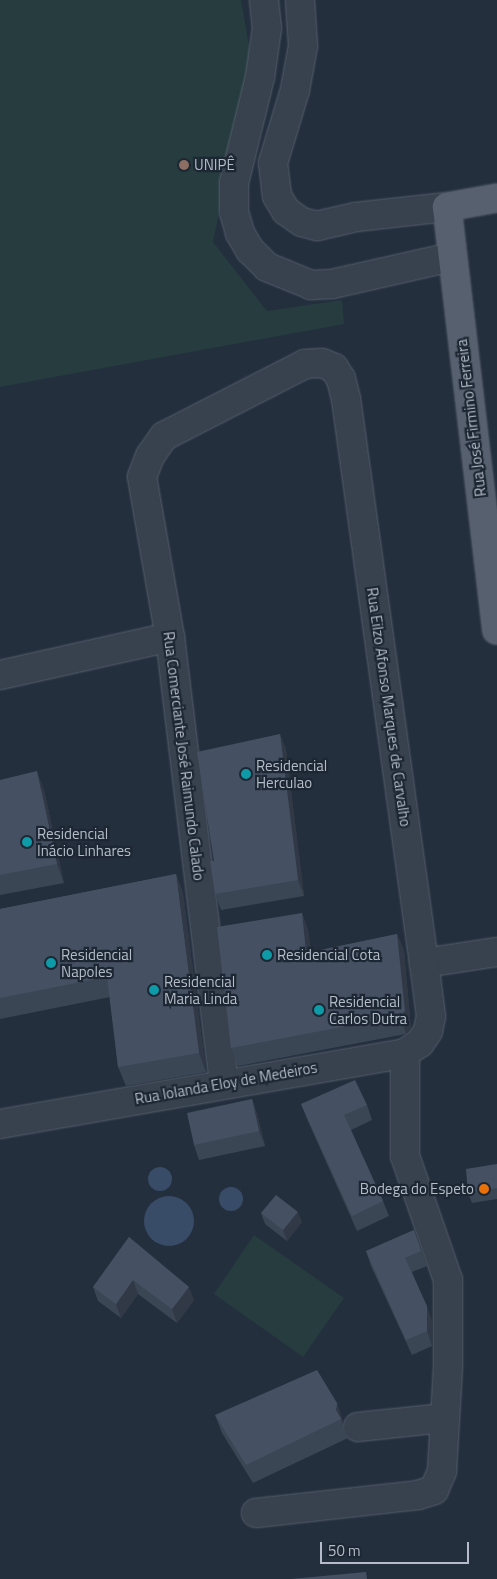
<!DOCTYPE html>
<meta charset="utf-8">
<style>
body{margin:0}
#map{position:relative;width:497px;height:1579px;overflow:hidden;background:#242f3e;font-family:"Titillium Web",sans-serif}
div>[style]{position:absolute}
[style*='--x']{left:calc(var(--x)*1px);top:calc(var(--y)*1px);width:calc(var(--w)*1px);rotate:calc(var(--a)*1deg)}
.green>*{inset:0;background:#263c3f}
.water>*{inset:0;background:#394c67}
.round{border-radius:50%}
.roads{filter:drop-shadow(0 0 1px #565f6c) drop-shadow(0 0 1px #565f6c)}
.minor>*{height:28px;margin:-14px;padding:0 14px;transform-origin:14px;border-radius:14px;background:#38414e}
.major>*{height:28px;margin:-14px;padding:0 14px;transform-origin:14px;border-radius:14px;background:#56606e}
.wall>*{inset:0;background:#3b4654}
.shaded-wall>*{inset:0;background:#303945}
.building>*{inset:0;background:#455162}
.dots>*{width:14px;height:14px;translate:-50% -50%;box-sizing:border-box;border:2px solid #1d2633;border-radius:50%}
span{translate:-50% -50%;white-space:nowrap;text-align:center;line-height:1.15;-webkit-text-stroke:4.5px #1d2633;paint-order:stroke}
.poi-label{font-size:15px;color:#b4bcc9}
.left{translate:0 -50%;text-align:left}
.right{translate:-100% -50%;text-align:right}
.street-label{font-size:15px;color:#b4bcc9}
.scale{position:absolute;left:320px;top:1542px;width:149px;height:22px;box-sizing:border-box;border:2px solid #b4bcc9;border-top:0;padding-left:6px;font-size:15px;line-height:18px;white-space:nowrap;color:#b4bcc9;-webkit-text-stroke:4px #1d2633;paint-order:stroke}
</style>
<div id="map">
<div class="green">
<div style="clip-path:polygon(0 0,241px 0,251px 57px,213px 242px,267px 311px,342px 300px,344px 324px,0 387px)"></div>
<div style="clip-path:polygon(254px 1235px,344px 1298px,303px 1357px,214px 1294px)"></div>
</div>
<div class="water">
<div class="round" style="left:148px;top:1167px;width:24px;height:24px"></div>
<div class="round" style="left:219px;top:1187px;width:24px;height:24px"></div>
<div class="round" style="left:144px;top:1196px;width:50px;height:50px"></div>
</div>
<div class="roads">
<div class="minor">
<div style="--x:264;--y:0;--w:28;--a:84"></div>
<div style="--x:267;--y:28;--w:49;--a:98.1"></div>
<div style="--x:260;--y:77;--w:109;--a:103.8"></div>
<div style="--x:234;--y:183;--w:29;--a:90"></div>
<div style="--x:234;--y:212;--w:22;--a:74"></div>
<div style="--x:240;--y:233;--w:20;--a:60"></div>
<div style="--x:250;--y:250;--w:24;--a:45"></div>
<div style="--x:267;--y:267;--w:48;--a:22.2"></div>
<div style="--x:311;--y:285;--w:21;--a:-3"></div>
<div style="--x:332;--y:284;--w:123;--a:-12.7"></div>
<div style="--x:300;--y:0;--w:46;--a:86.3"></div>
<div style="--x:303;--y:46;--w:45;--a:100.3"></div>
<div style="--x:295;--y:90;--w:76;--a:106.8"></div>
<div style="--x:273;--y:163;--w:33;--a:83"></div>
<div style="--x:277;--y:196;--w:17;--a:59"></div>
<div style="--x:286;--y:211;--w:19;--a:35"></div>
<div style="--x:302;--y:222;--w:16;--a:15"></div>
<div style="--x:317;--y:226;--w:40;--a:-13"></div>
<div style="--x:356;--y:217;--w:92;--a:-6.3"></div>
<div style="--x:0;--y:675;--w:174;--a:-12.6"></div>
<div style="--x:424;--y:963;--w:74;--a:-8.6"></div>
<div style="--x:0;--y:1124;--w:411;--a:-9.9"></div>
<div style="--x:405;--y:1053;--w:18;--a:-34"></div>
<div style="--x:420;--y:1043;--w:14;--a:-56"></div>
<div style="--x:428;--y:1031;--w:15;--a:-79"></div>
<div style="--x:431;--y:1016;--w:53;--a:-97.5"></div>
<div style="--x:424;--y:963;--w:569;--a:-97.87"></div>
<div style="--x:346;--y:399;--w:21;--a:-104"></div>
<div style="--x:341;--y:379;--w:13;--a:-122"></div>
<div style="--x:334;--y:368;--w:13;--a:-157"></div>
<div style="--x:322;--y:363;--w:17;--a:177"></div>
<div style="--x:305;--y:364;--w:158;--a:152.9"></div>
<div style="--x:164;--y:436;--w:24;--a:125"></div>
<div style="--x:150;--y:456;--w:22;--a:111"></div>
<div style="--x:142;--y:477;--w:162;--a:80.1"></div>
<div style="--x:170;--y:637;--w:448;--a:83.1"></div>
<div style="--x:358;--y:1427;--w:85;--a:-6"></div>
<div style="--x:256;--y:1513;--w:163;--a:-6.3"></div>
<div style="--x:418;--y:1495;--w:17;--a:-17"></div>
<div style="--x:434;--y:1490;--w:21;--a:-67"></div>
<div style="--x:442;--y:1471;--w:105;--a:-86.7"></div>
<div style="--x:448;--y:1366;--w:86;--a:-90"></div>
<div style="--x:448;--y:1280;--w:131;--a:-109.1"></div>
<div style="--x:405;--y:1156;--w:103;--a:-90"></div>
</div>
<div class="major">
<div style="--x:497;--y:198;--w:51;--a:169.8"></div>
<div style="--x:447;--y:207;--w:426;--a:83.3"></div>
</div>
</div>
<div class="wall">
<div style="clip-path:polygon(280px 734px,286px 750px,304px 896px,221px 910px,215px 894px,214px 861px)"></div>
<div style="clip-path:polygon(0 780px,44px 790px,64px 883px,0 895px)"></div>
<div style="clip-path:polygon(176px 874px,183px 893px,206px 1072px,126px 1086px,118px 1067px,110px 997px,0 1019px,0 909px)"></div>
<div style="clip-path:polygon(302px 913px,308px 930px,311px 952px,397px 934px,404px 951px,411px 1029px,406px 1034px,238px 1066px,231px 1048px)"></div>
<div style="clip-path:polygon(252px 1099px,257px 1114px,265px 1146px,199px 1160px,194px 1145px)"></div>
<div style="clip-path:polygon(301px 1104px,367px 1105px,372px 1120px,351px 1130px,383px 1201px,389px 1216px,357px 1231px,307px 1119px)"></div>
<div style="clip-path:polygon(497px 1164px,497px 1199px,472px 1203px,468px 1193px)"></div>
<div style="clip-path:polygon(261px 1213px,302px 1222px,287px 1241px,265px 1224px)"></div>
<div style="clip-path:polygon(414px 1230px,427px 1266px,412px 1272px,432px 1321px,432px 1346px,412px 1355px,371px 1266px,366px 1251px)"></div>
<div style="clip-path:polygon(129px 1237px,194px 1300px,177px 1323px,138px 1294px,121px 1318px,98px 1301px,93px 1287px)"></div>
<div style="clip-path:polygon(337px 1403px,343px 1422px,343px 1426px,348px 1438px,253px 1483px,222px 1433px,215px 1415px)"></div>
</div>
<div class="shaded-wall">
<div style="clip-path:polygon(280px 734px,286px 750px,304px 896px,298px 880px)"></div>
<div style="clip-path:polygon(37px 771px,44px 790px,64px 883px,57px 864px)"></div>
<div style="clip-path:polygon(176px 874px,183px 893px,206px 1072px,199px 1053px)"></div>
<div style="clip-path:polygon(302px 913px,308px 930px,313px 970px,306px 953px)"></div>
<div style="clip-path:polygon(397px 934px,404px 951px,411px 1029px,406px 1034px,400px 1016px)"></div>
<div style="clip-path:polygon(252px 1099px,257px 1114px,265px 1146px,259px 1131px)"></div>
<div style="clip-path:polygon(298px 1212px,302px 1222px,287px 1241px,283px 1230px)"></div>
<div style="clip-path:polygon(133px 1280px,138px 1294px,121px 1318px,116px 1304px)"></div>
<div style="clip-path:polygon(189px 1287px,194px 1300px,177px 1323px,172px 1309px)"></div>
<div style="clip-path:polygon(427px 1306px,432px 1321px,432px 1346px,427px 1331px)"></div>
<div style="clip-path:polygon(337px 1403px,343px 1422px,343px 1426px,341px 1419px,336px 1410px)"></div>
</div>
<div class="building">
<div style="clip-path:polygon(280px 734px,298px 880px,215px 894px,210px 861px,214px 861px,197px 752px)"></div>
<div style="clip-path:polygon(37px 771px,57px 864px,0 875px,0 780px)"></div>
<div style="clip-path:polygon(176px 874px,199px 1053px,118px 1067px,107px 977px,0 998px,0 909px)"></div>
<div style="clip-path:polygon(302px 913px,306px 953px,397px 934px,405px 1011px,400px 1016px,231px 1048px,217px 927px)"></div>
<div style="clip-path:polygon(355px 1080px,367px 1105px,344px 1115px,383px 1201px,352px 1216px,301px 1104px)"></div>
<div style="clip-path:polygon(252px 1099px,259px 1131px,194px 1145px,187px 1113px)"></div>
<div style="clip-path:polygon(497px 1164px,497px 1188px,468px 1193px,466px 1169px)"></div>
<div style="clip-path:polygon(276px 1195px,298px 1212px,283px 1230px,261px 1213px)"></div>
<div style="clip-path:polygon(414px 1230px,421px 1251px,405px 1258px,427px 1306px,427px 1331px,406px 1340px,366px 1251px)"></div>
<div style="clip-path:polygon(129px 1237px,189px 1287px,172px 1309px,133px 1280px,116px 1304px,93px 1287px)"></div>
<div style="clip-path:polygon(317px 1370px,337px 1403px,336px 1410px,341px 1419px,246px 1465px,215px 1415px)"></div>
<div style="clip-path:polygon(366px 1572px,367px 1579px,291px 1579px)"></div>
</div>
<div class="dots">
<div style="left:184px;top:165px;background:#8d6e63"></div>
<div style="left:246px;top:774px;background:#0f9aa8"></div>
<div style="left:27px;top:842px;background:#0f9aa8"></div>
<div style="left:267px;top:955px;background:#0f9aa8"></div>
<div style="left:51px;top:963px;background:#0f9aa8"></div>
<div style="left:154px;top:990px;background:#0f9aa8"></div>
<div style="left:319px;top:1010px;background:#0f9aa8"></div>
<div style="left:484px;top:1189px;background:#e8710a"></div>
</div>
<div class="poi-label">
<span class="left" style="left:194px;top:165px">UNIPÊ</span>
<span class="left" style="left:256px;top:774px">Residencial<br>Herculao</span>
<span class="left" style="left:37px;top:842px">Residencial<br>Inácio Linhares</span>
<span class="left" style="left:61px;top:963px">Residencial<br>Napoles</span>
<span class="left" style="left:277px;top:955px">Residencial Cota</span>
<span class="left" style="left:164px;top:990px">Residencial<br>Maria Linda</span>
<span class="left" style="left:329px;top:1010px">Residencial<br>Carlos Dutra</span>
<span class="right" style="left:474px;top:1189px">Bodega do Espeto</span>
</div>
<div class="street-label">
<span style="left:471px;top:418px;rotate:-97deg">Rua José Firmino Ferreira</span>
<span style="left:389px;top:707px;rotate:82deg">Rua Eilzo Afonso Marques de Carvalho</span>
<span style="left:184px;top:756px;rotate:83deg">Rua Comerciante José Raimundo Calado</span>
<span style="left:226px;top:1083px;rotate:-10deg">Rua Iolanda Eloy de Medeiros</span>
</div>
<div class="scale">50 m</div>
</div>
